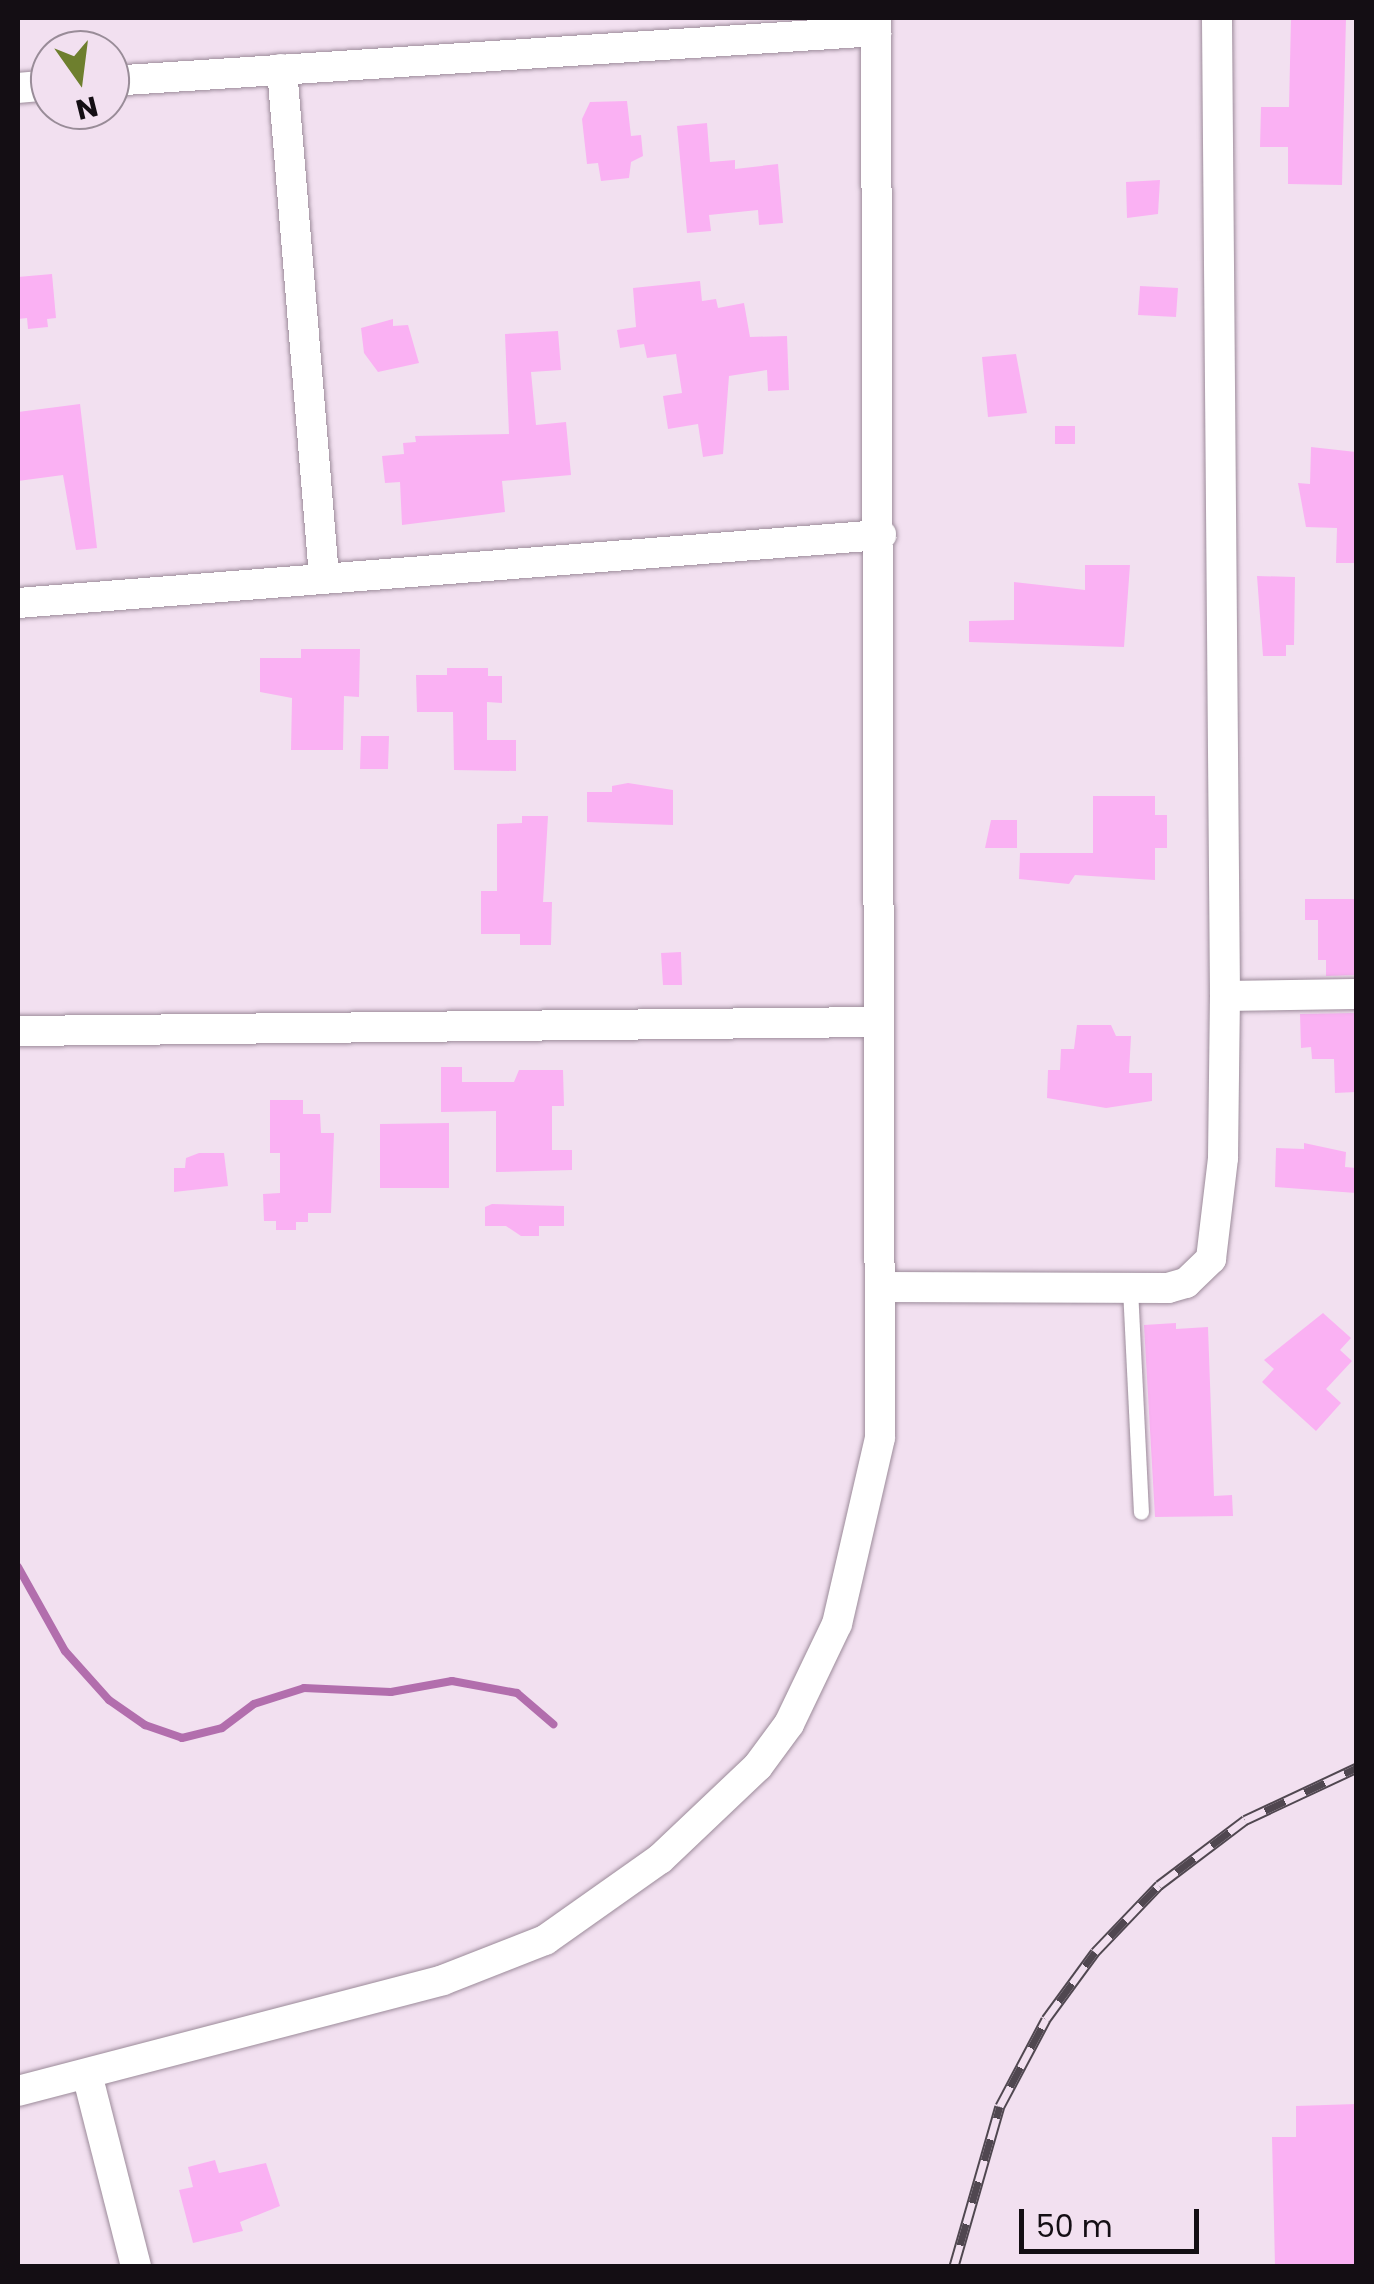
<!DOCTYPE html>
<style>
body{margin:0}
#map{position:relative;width:1374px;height:2284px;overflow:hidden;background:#f2e0f0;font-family:Poppins,sans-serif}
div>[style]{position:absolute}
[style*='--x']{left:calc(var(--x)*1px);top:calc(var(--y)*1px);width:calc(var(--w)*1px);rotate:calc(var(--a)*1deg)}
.stream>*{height:8px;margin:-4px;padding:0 4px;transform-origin:4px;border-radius:4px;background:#b26ead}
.building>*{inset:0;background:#fab1f3}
.roads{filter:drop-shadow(0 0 2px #9c8b9a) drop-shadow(0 0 2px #9c8b9a)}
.service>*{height:15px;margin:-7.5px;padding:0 7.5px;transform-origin:7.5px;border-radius:7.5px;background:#fff}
.minor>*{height:30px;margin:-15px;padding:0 15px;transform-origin:15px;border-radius:15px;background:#fff}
.rail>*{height:11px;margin-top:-5.5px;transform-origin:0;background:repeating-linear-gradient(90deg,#f2e0f0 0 22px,#504750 0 44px);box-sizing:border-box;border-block:2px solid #504750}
span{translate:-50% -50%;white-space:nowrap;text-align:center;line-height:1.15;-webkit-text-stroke:8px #f2e0f0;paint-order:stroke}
.frame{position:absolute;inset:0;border:20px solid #140e14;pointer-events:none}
.north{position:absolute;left:30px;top:30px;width:100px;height:100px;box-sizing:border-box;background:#f2e0f0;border:2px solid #998c98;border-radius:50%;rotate:166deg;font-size:28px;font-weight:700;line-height:40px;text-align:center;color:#140e14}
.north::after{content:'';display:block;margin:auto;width:35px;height:45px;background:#6e7f2e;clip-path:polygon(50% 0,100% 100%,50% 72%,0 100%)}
.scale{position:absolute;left:1019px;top:2209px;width:180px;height:45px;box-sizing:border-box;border:5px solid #140e14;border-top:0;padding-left:12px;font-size:30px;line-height:35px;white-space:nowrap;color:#140e14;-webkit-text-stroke:8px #f2e0f0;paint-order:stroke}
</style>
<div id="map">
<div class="stream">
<div style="--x:18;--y:1567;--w:96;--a:60.8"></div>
<div style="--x:65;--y:1651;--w:66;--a:48.1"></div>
<div style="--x:109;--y:1700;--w:44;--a:34.8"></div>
<div style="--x:145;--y:1725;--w:39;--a:19"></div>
<div style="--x:182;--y:1738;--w:41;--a:-14"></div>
<div style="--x:222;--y:1728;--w:40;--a:-37"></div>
<div style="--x:254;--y:1704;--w:52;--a:-17.7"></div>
<div style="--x:304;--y:1688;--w:87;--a:2.6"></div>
<div style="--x:391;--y:1692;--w:62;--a:-10.2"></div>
<div style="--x:452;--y:1681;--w:66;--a:10.5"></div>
<div style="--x:517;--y:1693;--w:48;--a:40.7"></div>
</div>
<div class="building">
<div style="clip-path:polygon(1291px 18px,1346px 18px,1342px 185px,1288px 184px,1288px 147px,1260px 147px,1261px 107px,1289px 107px)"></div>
<div style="clip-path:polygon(627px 101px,631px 136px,641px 135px,643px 156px,631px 162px,629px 178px,601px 181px,598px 163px,587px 164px,582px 119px,590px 102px)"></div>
<div style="clip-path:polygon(707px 123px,710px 162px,735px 160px,735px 169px,778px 164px,783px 223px,759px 225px,758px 210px,709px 215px,711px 231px,687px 233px,677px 126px)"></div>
<div style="clip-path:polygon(1160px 180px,1158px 214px,1127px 218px,1126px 182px)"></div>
<div style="clip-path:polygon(52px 274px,56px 318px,47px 319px,48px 327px,28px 329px,27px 318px,18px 319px,18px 277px)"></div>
<div style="clip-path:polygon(700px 281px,702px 301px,716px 299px,718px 308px,744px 303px,750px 337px,787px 336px,789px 390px,768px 391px,767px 370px,729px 376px,723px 454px,703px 457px,698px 424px,668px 429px,663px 396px,682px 393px,676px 354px,647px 358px,644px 344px,620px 348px,617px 330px,636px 327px,633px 288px)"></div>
<div style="clip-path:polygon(1140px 286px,1178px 288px,1176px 317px,1138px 315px)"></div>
<div style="clip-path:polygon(393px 319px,393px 326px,408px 325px,419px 363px,378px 372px,364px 353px,361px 328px)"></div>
<div style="clip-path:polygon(558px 331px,561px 370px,531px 372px,536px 425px,566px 422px,571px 475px,502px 481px,505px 512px,402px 525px,400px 482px,385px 483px,382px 456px,404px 454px,403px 443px,416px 442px,415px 436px,509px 434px,505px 334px)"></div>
<div style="clip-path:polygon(1016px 354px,1027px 413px,988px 417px,982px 357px)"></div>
<div style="clip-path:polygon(80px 404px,97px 548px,76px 550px,63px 475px,18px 481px,18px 412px)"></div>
<div style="clip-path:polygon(1055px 426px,1075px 426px,1075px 444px,1055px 444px)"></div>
<div style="clip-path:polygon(1311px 447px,1356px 452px,1356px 563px,1336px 563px,1337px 528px,1306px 527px,1298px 483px,1310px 484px)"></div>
<div style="clip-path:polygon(1085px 565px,1130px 565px,1124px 647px,969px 642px,969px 621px,1014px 620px,1014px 582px,1085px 590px)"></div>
<div style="clip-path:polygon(1257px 576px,1295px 577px,1294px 645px,1286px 645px,1286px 656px,1263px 656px)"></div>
<div style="clip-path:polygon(301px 649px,360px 649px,359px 697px,344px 696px,343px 750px,291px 750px,292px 698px,260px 692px,260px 658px,301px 658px)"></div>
<div style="clip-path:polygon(447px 668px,488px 668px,488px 676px,502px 676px,502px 703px,487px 702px,487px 740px,516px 740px,516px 771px,454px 770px,453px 712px,417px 712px,416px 675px,447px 675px)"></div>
<div style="clip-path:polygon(361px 736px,389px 736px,388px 769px,360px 769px)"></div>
<div style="clip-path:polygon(628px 783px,673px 790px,673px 825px,587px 822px,587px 792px,612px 792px,612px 786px)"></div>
<div style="clip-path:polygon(1093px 796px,1155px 796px,1155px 815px,1167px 815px,1167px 848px,1155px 848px,1155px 880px,1075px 875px,1069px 884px,1019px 879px,1020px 853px,1093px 853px)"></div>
<div style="clip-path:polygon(522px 816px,548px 816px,543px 902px,552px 902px,551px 945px,520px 945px,520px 934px,481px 934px,481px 891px,497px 891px,497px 824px,522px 823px)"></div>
<div style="clip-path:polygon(991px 820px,1017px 820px,1017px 848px,985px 848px)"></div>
<div style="clip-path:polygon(1305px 899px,1356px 899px,1356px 975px,1326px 976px,1326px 960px,1318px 960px,1318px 920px,1305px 920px)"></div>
<div style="clip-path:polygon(681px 952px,682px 985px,663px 985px,661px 953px)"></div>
<div style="clip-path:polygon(1356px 1013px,1356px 1092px,1335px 1093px,1334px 1059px,1312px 1059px,1311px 1047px,1301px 1048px,1300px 1014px)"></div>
<div style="clip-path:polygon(1077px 1025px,1111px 1025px,1116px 1036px,1131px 1036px,1129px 1073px,1152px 1073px,1152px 1101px,1106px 1108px,1047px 1098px,1048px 1070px,1060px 1070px,1061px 1049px,1074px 1049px)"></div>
<div style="clip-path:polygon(441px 1067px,462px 1067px,462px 1082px,514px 1082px,519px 1070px,563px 1070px,564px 1106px,552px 1106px,552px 1150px,572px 1150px,572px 1170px,496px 1172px,496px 1111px,441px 1112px)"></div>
<div style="clip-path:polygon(270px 1100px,303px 1100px,303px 1114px,320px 1114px,321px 1133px,334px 1133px,331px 1213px,308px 1213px,308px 1222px,296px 1222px,296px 1230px,276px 1230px,276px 1221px,264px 1221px,263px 1194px,280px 1193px,280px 1153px,270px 1153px)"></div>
<div style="clip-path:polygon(449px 1123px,449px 1188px,380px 1188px,380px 1124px)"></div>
<div style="clip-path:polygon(1304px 1143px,1346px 1152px,1345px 1167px,1356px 1168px,1356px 1193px,1275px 1187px,1276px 1148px,1304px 1149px)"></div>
<div style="clip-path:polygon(199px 1153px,224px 1153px,228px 1186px,174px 1192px,174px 1168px,185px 1168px,186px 1158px)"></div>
<div style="clip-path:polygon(492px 1204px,564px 1206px,564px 1226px,539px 1226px,539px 1236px,521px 1236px,506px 1226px,485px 1226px,485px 1207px)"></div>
<div style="clip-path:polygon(1323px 1313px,1351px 1338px,1340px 1350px,1352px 1361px,1326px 1389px,1341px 1403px,1316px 1431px,1262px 1382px,1274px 1369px,1264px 1360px)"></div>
<div style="clip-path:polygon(1176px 1323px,1176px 1329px,1208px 1327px,1214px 1496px,1232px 1495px,1233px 1516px,1155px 1517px,1144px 1325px)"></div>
<div style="clip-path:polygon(1356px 2104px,1356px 2266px,1275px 2266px,1272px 2137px,1296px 2137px,1296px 2106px)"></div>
<div style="clip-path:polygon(215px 2160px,219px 2173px,266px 2163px,280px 2206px,240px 2222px,243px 2231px,193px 2243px,179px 2190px,193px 2187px,188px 2167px)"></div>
</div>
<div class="roads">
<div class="service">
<div style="--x:1130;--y:1288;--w:224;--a:87.2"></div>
</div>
<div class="minor">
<div style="--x:282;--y:69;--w:510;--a:85.27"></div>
<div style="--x:110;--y:81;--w:768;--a:-3.73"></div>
<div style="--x:18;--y:88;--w:32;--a:-5"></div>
<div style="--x:18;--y:603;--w:866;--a:-4.51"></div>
<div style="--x:1225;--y:996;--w:131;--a:-0.9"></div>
<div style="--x:18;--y:1031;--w:857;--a:-0.6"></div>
<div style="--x:880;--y:1287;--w:288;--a:0.2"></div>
<div style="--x:1168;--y:1288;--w:19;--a:-16"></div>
<div style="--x:1186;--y:1283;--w:35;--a:-44"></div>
<div style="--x:1211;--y:1259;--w:102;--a:-83.2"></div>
<div style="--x:1223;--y:1158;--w:162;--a:-89.3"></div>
<div style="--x:1225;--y:996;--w:978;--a:-90.47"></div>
<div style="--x:87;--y:2074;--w:198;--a:75.7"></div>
<div style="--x:18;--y:2091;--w:439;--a:-14.6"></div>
<div style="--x:443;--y:1980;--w:110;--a:-21.4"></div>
<div style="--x:545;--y:1940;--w:141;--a:-35.2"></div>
<div style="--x:660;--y:1859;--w:135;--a:-43.5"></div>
<div style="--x:758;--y:1766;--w:52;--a:-53.6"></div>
<div style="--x:789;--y:1724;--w:111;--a:-64.4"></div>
<div style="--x:837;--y:1624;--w:191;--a:-77"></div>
<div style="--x:880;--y:1438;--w:1420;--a:-90.16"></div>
</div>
</div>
<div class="rail">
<div style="--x:954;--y:2266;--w:166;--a:-74"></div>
<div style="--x:1000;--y:2106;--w:98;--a:-62.1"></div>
<div style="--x:1046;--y:2019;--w:83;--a:-53.8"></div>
<div style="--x:1095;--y:1952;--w:93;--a:-46.3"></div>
<div style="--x:1159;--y:1885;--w:108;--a:-37.1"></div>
<div style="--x:1245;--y:1820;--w:123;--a:-25.1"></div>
</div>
<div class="frame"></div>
<div class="north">N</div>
<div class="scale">50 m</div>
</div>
